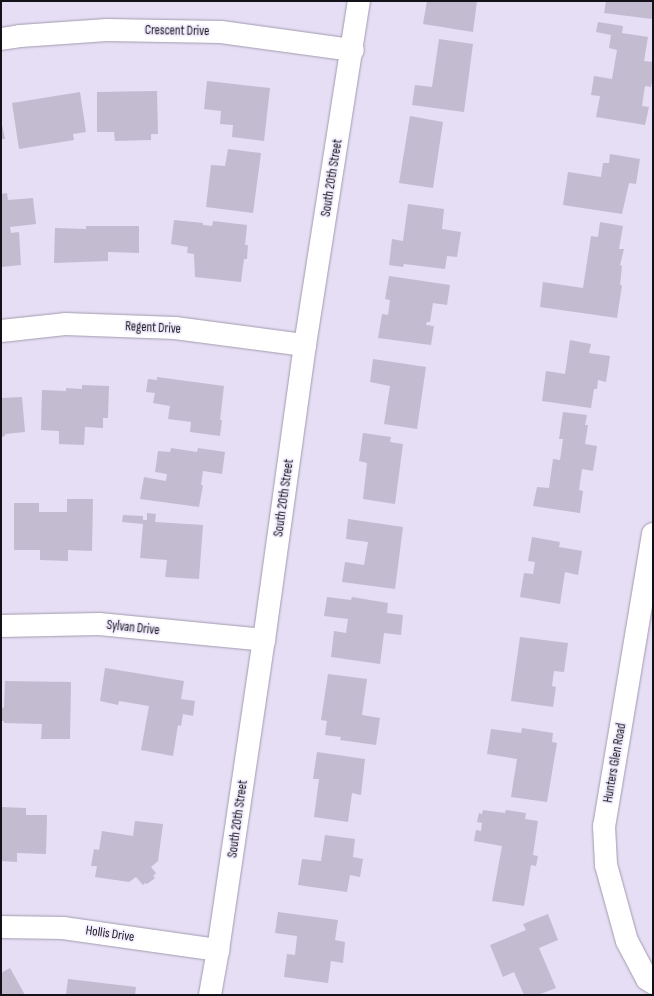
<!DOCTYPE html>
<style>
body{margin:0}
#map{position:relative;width:654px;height:996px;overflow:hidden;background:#e6def4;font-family:"Sofia Sans Condensed",sans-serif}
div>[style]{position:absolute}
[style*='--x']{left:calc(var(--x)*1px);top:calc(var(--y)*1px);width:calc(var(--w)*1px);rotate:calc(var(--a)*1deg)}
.building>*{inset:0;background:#c3bbd0}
.roads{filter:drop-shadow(0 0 1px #a29baf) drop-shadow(0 0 1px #a29baf)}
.minor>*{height:22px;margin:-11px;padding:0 11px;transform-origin:11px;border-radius:11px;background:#fff}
.tertiary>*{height:22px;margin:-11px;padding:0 11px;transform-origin:11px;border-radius:11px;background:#fff}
span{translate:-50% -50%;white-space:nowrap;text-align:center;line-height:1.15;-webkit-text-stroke:3.5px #f2ecfe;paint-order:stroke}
.street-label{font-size:13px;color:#141219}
.frame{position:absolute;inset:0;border:2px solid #141219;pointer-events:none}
</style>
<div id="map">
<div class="building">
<div style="clip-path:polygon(427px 1px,477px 1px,473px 32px,423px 24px)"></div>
<div style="clip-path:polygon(606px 1px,653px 1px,652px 19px,604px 13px)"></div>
<div style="clip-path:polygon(598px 22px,623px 26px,622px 33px,648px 37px,644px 61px,653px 62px,653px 77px,651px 87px,645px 86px,642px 106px,649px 107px,645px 125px,596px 117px,600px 96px,591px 95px,594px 76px,612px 79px,617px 50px,609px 48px,611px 35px,596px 32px)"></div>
<div style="clip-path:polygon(439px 39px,473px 44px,464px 112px,412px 105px,415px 85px,432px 87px)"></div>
<div style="clip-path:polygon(207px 81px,270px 88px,264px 141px,232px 137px,233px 125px,220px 124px,221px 111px,204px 109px)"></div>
<div style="clip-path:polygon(157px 91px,158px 134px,151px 134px,151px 140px,115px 141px,114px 132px,97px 132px,97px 92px)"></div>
<div style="clip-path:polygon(80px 92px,86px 132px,73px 134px,74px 140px,19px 149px,12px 103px)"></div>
<div style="clip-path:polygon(410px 116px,443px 122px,433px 188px,399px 183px)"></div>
<div style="clip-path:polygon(1px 120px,5px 139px,1px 139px)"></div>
<div style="clip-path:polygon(228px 149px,261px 153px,253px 213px,206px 207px,211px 165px,225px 166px)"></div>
<div style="clip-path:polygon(610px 154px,640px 159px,636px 184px,629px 183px,622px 214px,563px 205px,568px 172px,601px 177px,603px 163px,609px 163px)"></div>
<div style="clip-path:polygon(7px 193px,8px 200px,33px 198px,36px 224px,10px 227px,11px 233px,19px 232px,21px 265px,1px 267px,1px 194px)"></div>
<div style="clip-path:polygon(408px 204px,444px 209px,442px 229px,461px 232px,457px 257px,447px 256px,445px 269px,404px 264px,403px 267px,389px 265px,392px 239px,403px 241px)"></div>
<div style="clip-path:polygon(174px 220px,203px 223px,203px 225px,212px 226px,213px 221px,247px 225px,245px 245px,248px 245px,247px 259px,244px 259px,241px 282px,195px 277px,194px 254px,187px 253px,188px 247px,171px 244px)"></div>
<div style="clip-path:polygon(600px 222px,623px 226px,619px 249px,624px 249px,620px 265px,622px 266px,620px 285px,622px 285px,617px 318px,540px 307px,543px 282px,583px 288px,591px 236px,598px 237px)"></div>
<div style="clip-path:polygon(86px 226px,139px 226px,139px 253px,108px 252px,108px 261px,54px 263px,55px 228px,86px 229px)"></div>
<div style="clip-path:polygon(389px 276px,450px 285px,447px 305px,433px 303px,430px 322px,427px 322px,426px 325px,434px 326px,431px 345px,378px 338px,382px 314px,388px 315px,390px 300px,385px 299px)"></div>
<div style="clip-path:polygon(570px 340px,591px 344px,589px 353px,610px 356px,606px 382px,598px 380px,597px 389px,594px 389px,591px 408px,542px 401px,546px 371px,565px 374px)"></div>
<div style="clip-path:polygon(373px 359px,426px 367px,417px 429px,384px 424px,390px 386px,370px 382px)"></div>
<div style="clip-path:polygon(157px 377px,224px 386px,220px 420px,222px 420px,220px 436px,190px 432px,191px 422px,168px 419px,170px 406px,153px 403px,155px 393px,146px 392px,148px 379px,157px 380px)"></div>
<div style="clip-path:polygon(82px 385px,109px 386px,108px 418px,103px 418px,103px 428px,85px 427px,84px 445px,59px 444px,59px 431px,41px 430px,42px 390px,66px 391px,66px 388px,82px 389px)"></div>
<div style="clip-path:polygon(22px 397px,25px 432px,5px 434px,5px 436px,1px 437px,1px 398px)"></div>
<div style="clip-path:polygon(563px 412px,587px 415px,585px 425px,588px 425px,585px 444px,597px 446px,593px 471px,582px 469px,579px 490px,583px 491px,580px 513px,533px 506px,537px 487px,549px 488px,553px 459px,560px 460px,563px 439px,559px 439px)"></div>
<div style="clip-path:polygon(363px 433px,391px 437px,390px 442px,403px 444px,395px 504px,363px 499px,367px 463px,359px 461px)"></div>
<div style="clip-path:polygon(171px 448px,197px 452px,198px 448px,225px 452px,222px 474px,203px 471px,201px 485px,203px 485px,199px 507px,140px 499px,144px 477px,166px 481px,167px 474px,155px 472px,158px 451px,170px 452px)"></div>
<div style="clip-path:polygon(67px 499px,93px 499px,92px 551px,68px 550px,68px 561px,40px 560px,40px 550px,14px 550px,14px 503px,39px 503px,39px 512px,67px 512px)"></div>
<div style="clip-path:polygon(147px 513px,156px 514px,155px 522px,203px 525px,199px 579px,165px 577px,167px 560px,140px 558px,143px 524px,122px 522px,123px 515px,143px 516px,143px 520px,147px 520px)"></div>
<div style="clip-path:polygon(348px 519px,403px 527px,395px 589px,342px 582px,345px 562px,364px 565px,368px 542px,346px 539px)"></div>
<div style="clip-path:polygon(532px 537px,560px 542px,559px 547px,582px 551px,578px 575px,565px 572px,560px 604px,520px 597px,524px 573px,533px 574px,535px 562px,528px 561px)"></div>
<div style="clip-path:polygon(327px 597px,351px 600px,352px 597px,388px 603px,387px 613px,403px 615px,401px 635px,384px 633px,380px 664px,331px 657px,334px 631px,346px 633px,348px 619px,324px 616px)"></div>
<div style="clip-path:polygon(520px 637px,568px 643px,564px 672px,554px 671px,552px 686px,556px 687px,553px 707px,511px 701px)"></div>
<div style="clip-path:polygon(105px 668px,184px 681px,181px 699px,195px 701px,193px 716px,183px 714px,181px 726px,178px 725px,173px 756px,141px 750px,149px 706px,119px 701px,118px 705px,100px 701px)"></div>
<div style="clip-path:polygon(328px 674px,367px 679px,362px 715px,380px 718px,376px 745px,340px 740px,341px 737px,325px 735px,327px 721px,321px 720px)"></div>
<div style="clip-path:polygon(5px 681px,71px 682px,70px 739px,41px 739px,42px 724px,4px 723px,4px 721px,1px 721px,1px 707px,4px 708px)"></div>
<div style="clip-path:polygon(522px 728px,553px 733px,552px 742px,557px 743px,547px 802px,511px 797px,517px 759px,487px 754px,491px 729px,521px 733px)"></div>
<div style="clip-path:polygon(317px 752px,365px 759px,361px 795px,352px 793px,348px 822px,314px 817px,319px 779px,313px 779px)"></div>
<div style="clip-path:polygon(1px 807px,26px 808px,26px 815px,47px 815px,46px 854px,17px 853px,17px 862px,1px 861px)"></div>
<div style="clip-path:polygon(483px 810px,505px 813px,506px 810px,526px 813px,525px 819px,538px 821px,533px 855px,538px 856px,536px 866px,531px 865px,524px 906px,492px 901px,502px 846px,474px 841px,476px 830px,481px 831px,482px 823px,477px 822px,479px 813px,482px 814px)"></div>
<div style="clip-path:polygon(135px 821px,163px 824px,158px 861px,151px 867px,156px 873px,153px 876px,155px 878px,147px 884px,145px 883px,143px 885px,136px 877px,129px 882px,95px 877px,97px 866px,91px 866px,94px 849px,99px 850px,102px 831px,133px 836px)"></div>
<div style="clip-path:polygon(325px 835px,355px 839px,353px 857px,363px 859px,360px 877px,350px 875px,347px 892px,298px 885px,302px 859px,321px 861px)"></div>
<div style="clip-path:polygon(278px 912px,338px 920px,335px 940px,345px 942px,343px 963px,331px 961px,328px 983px,284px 977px,287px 954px,295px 955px,297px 936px,275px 933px)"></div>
<div style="clip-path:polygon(548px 914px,558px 940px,539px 948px,556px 988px,538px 995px,524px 995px,514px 972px,503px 977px,490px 945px,526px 930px,523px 924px)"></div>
<div style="clip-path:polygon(10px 968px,25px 995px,1px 995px,1px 973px)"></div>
<div style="clip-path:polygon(68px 979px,136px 987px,135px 995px,66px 995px)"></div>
</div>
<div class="roads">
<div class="minor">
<div style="--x:1;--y:39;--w:19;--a:-9"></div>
<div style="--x:20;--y:36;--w:87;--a:-3.9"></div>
<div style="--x:107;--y:30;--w:114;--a:1"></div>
<div style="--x:221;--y:32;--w:133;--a:7.8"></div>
<div style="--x:1;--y:331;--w:64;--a:-6.2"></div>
<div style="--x:65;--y:324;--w:110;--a:2.1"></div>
<div style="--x:175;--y:328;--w:131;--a:7.5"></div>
<div style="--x:653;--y:534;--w:296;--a:99.5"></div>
<div style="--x:604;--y:826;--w:39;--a:87"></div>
<div style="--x:606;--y:865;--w:79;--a:74.6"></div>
<div style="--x:627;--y:941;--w:43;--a:62.2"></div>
<div style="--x:647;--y:979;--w:7;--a:34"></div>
<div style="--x:1;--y:626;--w:98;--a:-1.2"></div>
<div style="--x:99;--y:624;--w:166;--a:5.5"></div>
<div style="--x:1;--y:927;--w:62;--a:0.9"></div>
<div style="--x:63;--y:928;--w:157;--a:8.1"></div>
</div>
<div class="tertiary">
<div style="--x:210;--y:995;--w:46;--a:-79.9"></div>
<div style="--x:218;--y:950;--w:313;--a:-81.6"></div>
<div style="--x:264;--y:640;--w:298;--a:-82.1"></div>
<div style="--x:305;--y:345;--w:348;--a:-81.1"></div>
</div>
</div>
<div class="street-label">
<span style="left:177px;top:31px;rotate:1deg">Crescent Drive</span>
<span style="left:332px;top:178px;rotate:-81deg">South 20th Street</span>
<span style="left:153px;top:328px;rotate:3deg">Regent Drive</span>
<span style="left:284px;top:498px;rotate:-82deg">South 20th Street</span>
<span style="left:133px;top:628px;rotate:6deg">Sylvan Drive</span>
<span style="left:615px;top:763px;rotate:-80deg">Hunters Glen Road</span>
<span style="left:238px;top:819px;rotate:-82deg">South 20th Street</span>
<span style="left:110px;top:934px;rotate:8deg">Hollis Drive</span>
</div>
<div class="frame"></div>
</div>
